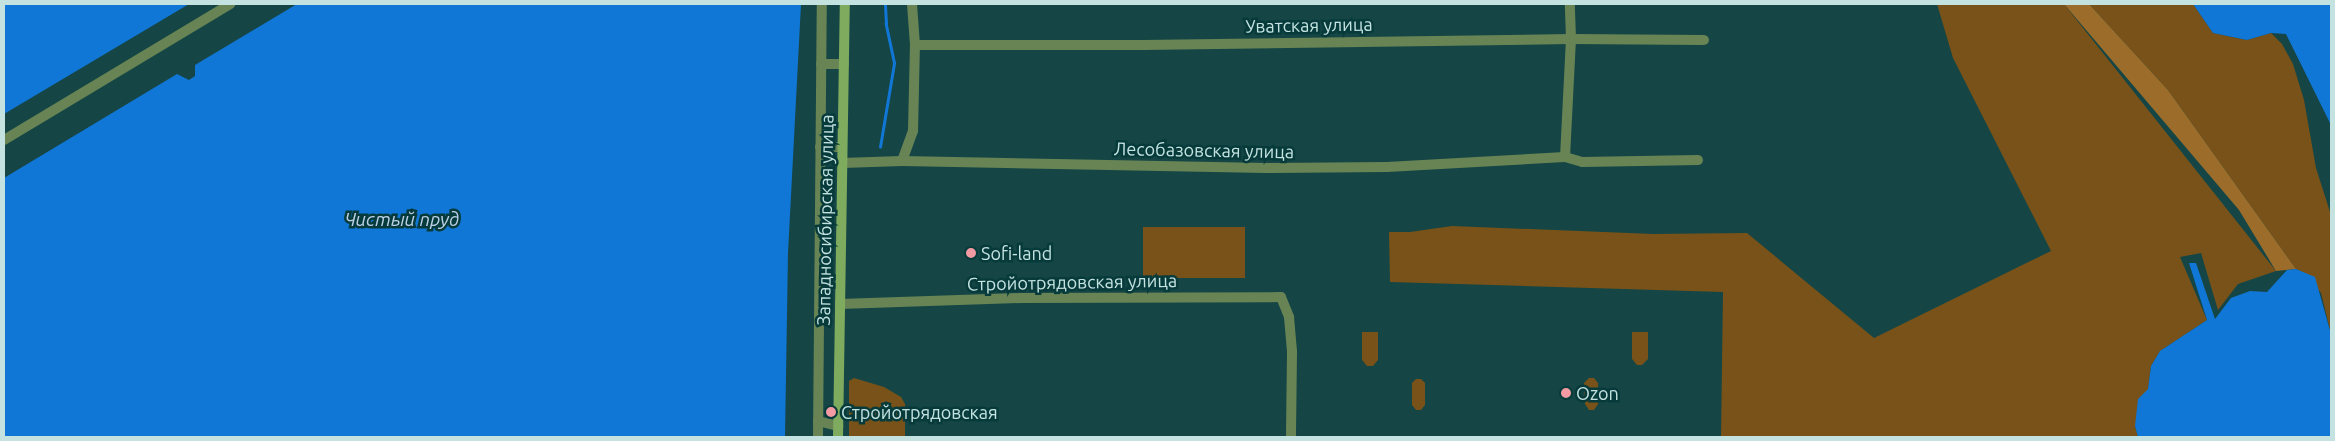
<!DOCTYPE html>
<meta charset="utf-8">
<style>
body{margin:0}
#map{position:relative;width:2335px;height:441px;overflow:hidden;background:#154645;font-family:Ubuntu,sans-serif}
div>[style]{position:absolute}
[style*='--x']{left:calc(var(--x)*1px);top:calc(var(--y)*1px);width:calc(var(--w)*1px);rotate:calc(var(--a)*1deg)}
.green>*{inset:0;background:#785218}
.forest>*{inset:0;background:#9c6d2a}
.water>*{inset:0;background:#1177d6}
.stream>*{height:2.5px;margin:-1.25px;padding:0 1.25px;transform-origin:1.25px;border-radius:1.25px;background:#1177d6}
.street>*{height:10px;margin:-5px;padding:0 5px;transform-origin:5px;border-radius:5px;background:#688455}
.secondary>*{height:10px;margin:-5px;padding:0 5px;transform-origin:5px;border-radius:5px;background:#7fab5f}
.dots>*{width:14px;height:14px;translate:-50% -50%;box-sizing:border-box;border:2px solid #073b3b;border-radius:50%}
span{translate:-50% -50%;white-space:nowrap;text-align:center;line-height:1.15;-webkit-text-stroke:5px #073b3b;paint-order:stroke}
.street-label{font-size:18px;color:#c3e2e0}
.poi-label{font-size:18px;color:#c3e2e0}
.left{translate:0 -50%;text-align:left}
.water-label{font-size:19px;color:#bcd0e8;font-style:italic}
.frame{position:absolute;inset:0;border:5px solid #c3e2e0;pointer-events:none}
</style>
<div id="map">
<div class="green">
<div style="clip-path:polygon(1937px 4px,2064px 4px,2276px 271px,2238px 284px,2218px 310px,2201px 253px,2180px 257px,2207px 320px,2160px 351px,2151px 366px,2148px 390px,2135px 426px,2138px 437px,1721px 437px,1723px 292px,1390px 282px,1389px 232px,1410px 232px,1452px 226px,1653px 234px,1747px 233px,1874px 338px,2051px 251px,1953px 58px)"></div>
<div style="clip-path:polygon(2089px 4px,2193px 4px,2213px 33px,2247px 40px,2271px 33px,2282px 44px,2293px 64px,2304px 100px,2316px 168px,2331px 215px,2331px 334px,2321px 293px,2304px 273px,2296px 269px,2168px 90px)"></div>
<div style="clip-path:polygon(1143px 227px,1245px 227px,1245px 278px,1143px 278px)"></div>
<div style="clip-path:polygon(1362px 332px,1378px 332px,1378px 360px,1373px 366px,1367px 366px,1362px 360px)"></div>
<div style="clip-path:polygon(1632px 332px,1648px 332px,1648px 359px,1642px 365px,1637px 365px,1632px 359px)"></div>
<div style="clip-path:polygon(854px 378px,884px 387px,901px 397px,905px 404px,905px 437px,849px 437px,849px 381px)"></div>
<div style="clip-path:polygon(1589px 378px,1594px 378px,1598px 383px,1598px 404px,1594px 410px,1589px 410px,1585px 404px,1584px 383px)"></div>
<div style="clip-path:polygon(1416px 379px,1421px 379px,1425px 383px,1425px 405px,1421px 410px,1416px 410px,1412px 405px,1412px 383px)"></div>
</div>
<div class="forest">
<div style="clip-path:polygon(2064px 4px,2089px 4px,2168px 90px,2296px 269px,2276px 271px,2239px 210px)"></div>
</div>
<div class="water">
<div style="clip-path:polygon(4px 4px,189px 4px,4px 114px)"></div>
<div style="clip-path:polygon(297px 4px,801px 4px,788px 253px,785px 437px,4px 437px,4px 178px,177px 74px,189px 80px,195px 76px,195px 65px)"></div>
<div style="clip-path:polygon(2193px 4px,2331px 4px,2331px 125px,2286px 34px,2271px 33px,2247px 40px,2213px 33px)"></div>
<div style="clip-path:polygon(2189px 263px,2196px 263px,2215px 319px,2231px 298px,2250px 291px,2267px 292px,2287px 270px,2296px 269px,2315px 277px,2331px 334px,2331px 437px,2138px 437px,2135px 426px,2138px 399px,2148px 389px,2151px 366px,2160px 351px,2207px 320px)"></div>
</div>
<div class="stream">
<div style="--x:880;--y:147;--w:85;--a:-80.5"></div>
<div style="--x:894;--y:63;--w:40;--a:-102"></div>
<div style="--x:886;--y:24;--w:20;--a:-93"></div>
</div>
<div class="street">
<div style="--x:915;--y:45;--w:228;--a:0"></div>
<div style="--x:1143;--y:45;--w:428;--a:-0.8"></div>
<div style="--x:1571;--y:39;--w:133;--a:0.4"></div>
<div style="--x:821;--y:64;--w:23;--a:0"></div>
<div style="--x:4;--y:140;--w:264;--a:-31"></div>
<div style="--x:820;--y:147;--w:22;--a:0"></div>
<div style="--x:1565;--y:157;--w:118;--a:-87.1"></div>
<div style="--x:1571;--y:39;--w:35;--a:-92"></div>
<div style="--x:902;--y:161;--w:32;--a:-70"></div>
<div style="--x:913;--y:131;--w:86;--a:-88.7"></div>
<div style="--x:915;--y:45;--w:41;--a:-94.2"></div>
<div style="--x:842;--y:163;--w:60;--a:-1.9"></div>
<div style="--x:902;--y:161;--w:364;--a:1.1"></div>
<div style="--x:1266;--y:168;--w:121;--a:-0.5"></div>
<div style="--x:1387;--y:167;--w:178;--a:-3.2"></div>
<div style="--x:1565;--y:157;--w:18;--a:16"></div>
<div style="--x:1582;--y:162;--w:116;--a:-1"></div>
<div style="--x:840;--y:304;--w:182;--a:-1.9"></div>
<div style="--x:1022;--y:298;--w:259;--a:-0.2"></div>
<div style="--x:1281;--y:297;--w:22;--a:68"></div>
<div style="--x:1289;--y:317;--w:35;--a:85"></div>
<div style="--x:1292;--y:352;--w:85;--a:90.7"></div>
<div style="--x:818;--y:421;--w:21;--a:14"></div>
<div style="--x:818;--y:437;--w:433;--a:-89.5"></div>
</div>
<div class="secondary">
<div style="--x:838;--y:437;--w:433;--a:-89.1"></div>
</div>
<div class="dots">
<div style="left:971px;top:253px;background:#f49aa3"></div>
<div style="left:1566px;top:393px;background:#f49aa3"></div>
<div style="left:831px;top:412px;background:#f49aa3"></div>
</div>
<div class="street-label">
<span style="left:1309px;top:25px;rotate:-1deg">Уватская улица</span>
<span style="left:1204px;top:150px;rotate:1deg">Лесобазовская улица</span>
<span style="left:825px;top:220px;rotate:-89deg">Западносибирская улица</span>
<span style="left:1072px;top:282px;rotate:-1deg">Стройотрядовская улица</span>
</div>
<div class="poi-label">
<span class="left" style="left:981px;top:253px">Sofi-land</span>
<span class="left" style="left:1576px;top:393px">Ozon</span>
<span class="left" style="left:841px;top:412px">Стройотрядовская</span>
</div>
<div class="water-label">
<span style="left:402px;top:220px">Чистый пруд</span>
</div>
<div class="frame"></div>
</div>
